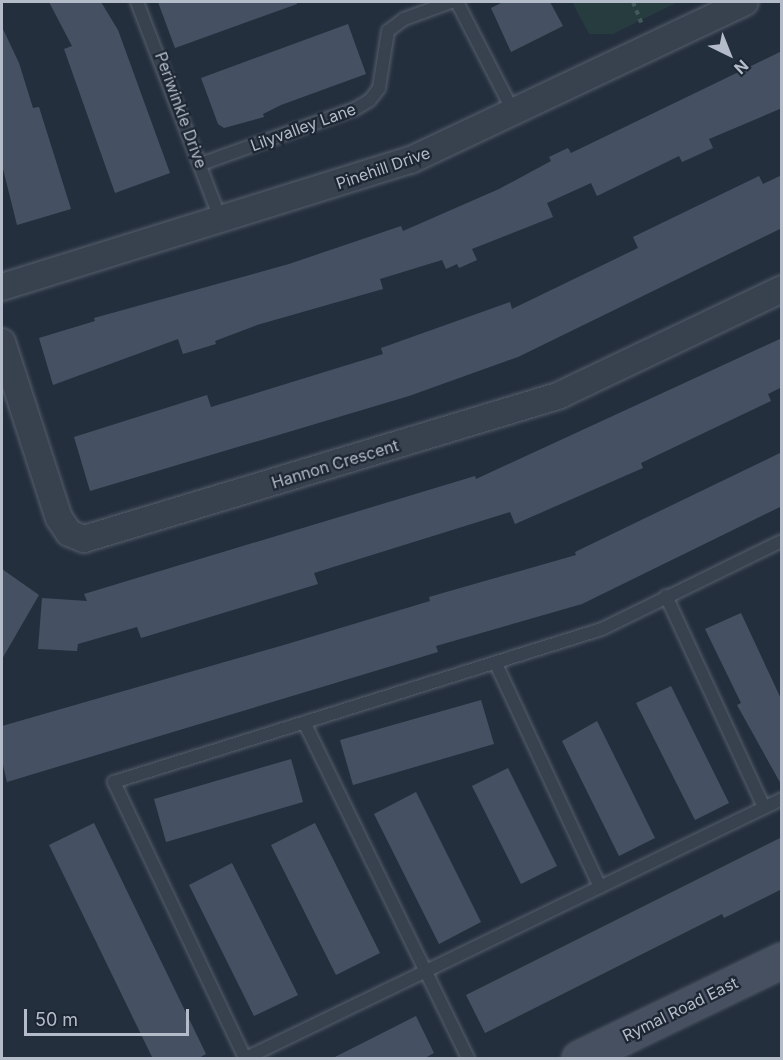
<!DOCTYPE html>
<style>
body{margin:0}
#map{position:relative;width:783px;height:1060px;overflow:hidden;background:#242f3e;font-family:Inter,sans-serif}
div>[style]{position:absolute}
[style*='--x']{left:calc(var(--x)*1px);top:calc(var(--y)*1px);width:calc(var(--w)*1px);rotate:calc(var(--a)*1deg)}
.green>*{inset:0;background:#263c3f}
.building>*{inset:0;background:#455162}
.path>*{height:4px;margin-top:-2px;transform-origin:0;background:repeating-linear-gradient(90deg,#44595c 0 4.5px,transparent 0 9px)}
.roads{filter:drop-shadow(0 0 2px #565f6c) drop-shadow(0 0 2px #565f6c)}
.lane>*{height:12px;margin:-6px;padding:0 6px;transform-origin:6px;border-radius:6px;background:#38414e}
.street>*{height:26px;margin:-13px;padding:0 13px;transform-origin:13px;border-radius:13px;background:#38414e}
.secondary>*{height:33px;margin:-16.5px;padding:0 16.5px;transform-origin:16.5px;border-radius:16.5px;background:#465061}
span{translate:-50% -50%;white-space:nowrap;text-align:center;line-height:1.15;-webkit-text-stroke:4.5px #1d2633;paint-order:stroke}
.street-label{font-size:16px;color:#b4bcc9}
.frame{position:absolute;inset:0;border:3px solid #b4bcc9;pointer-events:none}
.north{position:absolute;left:699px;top:24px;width:60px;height:60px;-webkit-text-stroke:4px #1d2633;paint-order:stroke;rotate:137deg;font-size:16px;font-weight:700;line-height:24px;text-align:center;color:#b4bcc9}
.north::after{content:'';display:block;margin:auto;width:21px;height:27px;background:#b4bcc9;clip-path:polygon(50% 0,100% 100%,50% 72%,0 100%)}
.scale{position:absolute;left:24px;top:1009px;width:165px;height:27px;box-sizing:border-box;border:3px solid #b4bcc9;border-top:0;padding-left:8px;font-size:18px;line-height:21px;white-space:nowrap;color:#b4bcc9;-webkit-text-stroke:4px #1d2633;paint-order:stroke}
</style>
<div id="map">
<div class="green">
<div style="clip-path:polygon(572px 2px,678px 2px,613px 34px,589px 34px)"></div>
</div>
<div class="building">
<div style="clip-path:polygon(49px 2px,101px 2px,118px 30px,170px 173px,115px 193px,64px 49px,72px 46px)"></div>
<div style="clip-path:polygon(158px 2px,297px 2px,297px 4px,175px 48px)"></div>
<div style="clip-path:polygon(503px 2px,550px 2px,563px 26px,511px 52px,491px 8px)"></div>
<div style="clip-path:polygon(348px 24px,366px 74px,281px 105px,263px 114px,264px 117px,224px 128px,218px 124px,201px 78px)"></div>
<div style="clip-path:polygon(2px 27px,19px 63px,33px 108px,39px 107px,71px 209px,17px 225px,2px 165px)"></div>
<div style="clip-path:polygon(782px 51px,782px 108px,709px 139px,713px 148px,682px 162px,679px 156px,597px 196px,591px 183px,547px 203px,553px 217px,472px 249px,477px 260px,459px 268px,457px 264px,446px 269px,442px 260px,380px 279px,383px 289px,257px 325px,215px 341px,216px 344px,183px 354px,178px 339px,53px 385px,39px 338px,95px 321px,94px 318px,289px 264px,401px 226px,403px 231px,499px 189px,551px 161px,549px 157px,568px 148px,571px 153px)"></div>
<div style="clip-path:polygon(782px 175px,782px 228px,518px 357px,409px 396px,90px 491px,74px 437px,207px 395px,211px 407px,383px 354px,381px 348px,510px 302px,512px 309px,638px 248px,633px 237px,759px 176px,763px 184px)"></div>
<div style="clip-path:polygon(782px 338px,782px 387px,768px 394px,771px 401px,641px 463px,643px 468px,515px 524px,510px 512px,314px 573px,318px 584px,141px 638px,137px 627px,78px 644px,77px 651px,38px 649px,42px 598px,87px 601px,84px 594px,475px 476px,476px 479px)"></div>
<div style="clip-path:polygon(782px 452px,782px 506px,582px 604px,436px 646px,438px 652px,7px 782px,2px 761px,2px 726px,284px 645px,430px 601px,429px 597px,576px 555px,575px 552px)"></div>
<div style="clip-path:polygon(2px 569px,39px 595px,2px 659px)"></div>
<div style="clip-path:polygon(741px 613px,782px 701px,782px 786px,737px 705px,741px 703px,705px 629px)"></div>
<div style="clip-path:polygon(671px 686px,729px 803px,695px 820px,636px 703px)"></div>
<div style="clip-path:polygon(481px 700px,494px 744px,353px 785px,340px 740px)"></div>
<div style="clip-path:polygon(597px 721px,655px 838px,619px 856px,562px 741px)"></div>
<div style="clip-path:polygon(291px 759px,303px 802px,166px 842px,154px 799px)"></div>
<div style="clip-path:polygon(508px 768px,557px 866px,521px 884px,472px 786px)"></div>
<div style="clip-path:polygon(416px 792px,481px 922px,439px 944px,374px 814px)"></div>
<div style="clip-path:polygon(94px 823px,206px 1054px,197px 1059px,153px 1059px,49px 845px)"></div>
<div style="clip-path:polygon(315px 823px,380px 953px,336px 975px,271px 845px)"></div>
<div style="clip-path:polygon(782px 837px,782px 889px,724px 918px,722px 914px,485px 1033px,466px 995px)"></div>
<div style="clip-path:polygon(232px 863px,298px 995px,254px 1016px,189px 885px)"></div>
<div style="clip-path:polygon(416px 1016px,434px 1053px,423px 1059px,331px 1059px)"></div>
</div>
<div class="path">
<div style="--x:633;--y:2;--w:22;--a:68"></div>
</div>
<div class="roads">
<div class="lane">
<div style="--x:137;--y:2;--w:235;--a:69"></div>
<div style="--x:457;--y:2;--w:125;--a:62.8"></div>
<div style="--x:201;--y:164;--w:164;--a:-19.7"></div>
<div style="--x:355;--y:109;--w:17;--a:-31"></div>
<div style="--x:370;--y:100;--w:15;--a:-53"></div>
<div style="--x:379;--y:88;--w:58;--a:-81"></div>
<div style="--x:388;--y:31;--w:20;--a:-37"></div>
<div style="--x:404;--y:19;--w:50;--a:-19.9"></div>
<div style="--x:666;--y:596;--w:233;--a:65.1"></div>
<div style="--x:496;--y:664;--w:246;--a:65"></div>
<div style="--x:305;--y:724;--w:372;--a:64"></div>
<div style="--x:245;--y:1058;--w:306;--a:-115.4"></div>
<div style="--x:114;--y:782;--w:511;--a:-17.41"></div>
<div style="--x:602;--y:629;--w:200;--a:-26.1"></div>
<div style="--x:246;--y:1058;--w:595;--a:-25.79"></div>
</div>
<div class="street">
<div style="--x:2;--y:287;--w:428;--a:-17.3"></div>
<div style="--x:411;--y:160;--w:369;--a:-25.3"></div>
<div style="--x:2;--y:342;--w:185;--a:72.1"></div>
<div style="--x:59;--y:518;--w:18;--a:56"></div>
<div style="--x:69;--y:533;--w:16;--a:22"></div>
<div style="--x:84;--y:539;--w:497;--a:-16.8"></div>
<div style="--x:560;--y:395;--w:246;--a:-25.5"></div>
</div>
<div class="secondary">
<div style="--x:579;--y:1058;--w:225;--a:-25.8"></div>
</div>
</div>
<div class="street-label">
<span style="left:181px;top:110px;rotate:70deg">Periwinkle Drive</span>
<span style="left:303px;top:127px;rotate:-20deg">Lilyvalley Lane</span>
<span style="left:383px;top:168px;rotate:-19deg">Pinehill Drive</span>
<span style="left:335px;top:464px;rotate:-17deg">Hannon Crescent</span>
<span style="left:680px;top:1009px;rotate:-26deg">Rymal Road East</span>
</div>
<div class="frame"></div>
<div class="north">N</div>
<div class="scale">50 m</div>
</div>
